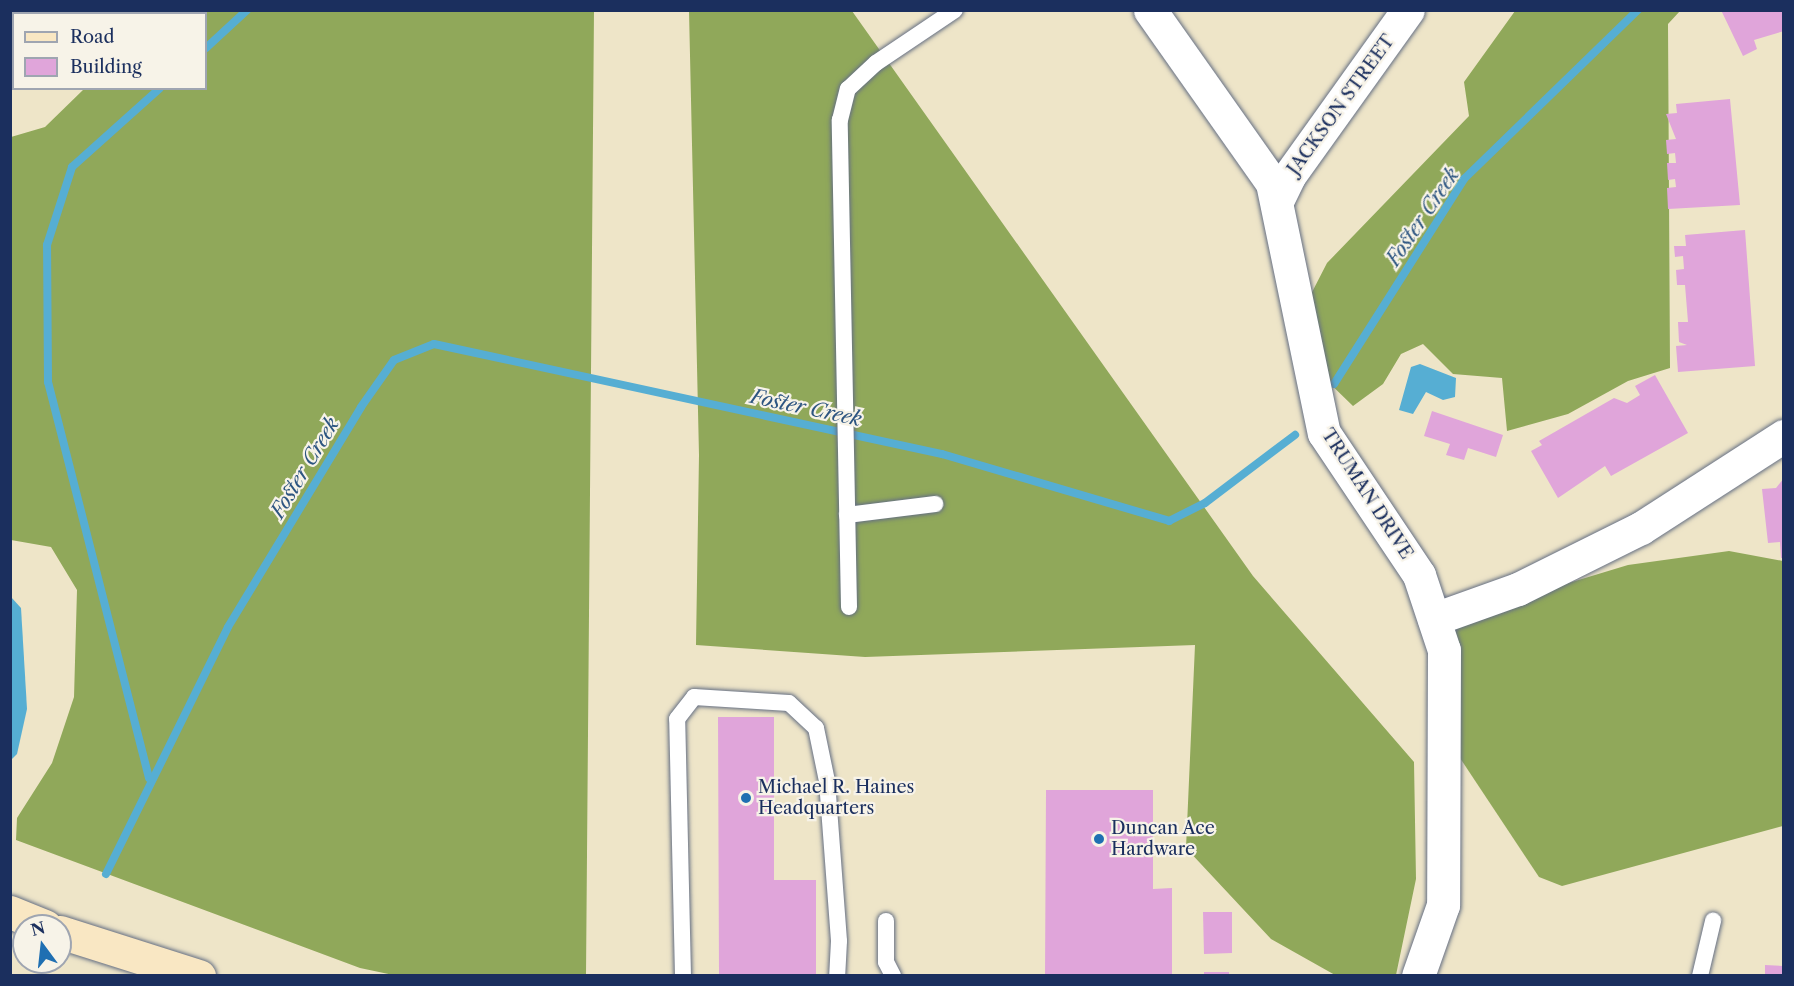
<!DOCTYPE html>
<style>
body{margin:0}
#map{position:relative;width:1794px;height:986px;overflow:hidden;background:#eee5c8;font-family:"Libre Caslon Text",serif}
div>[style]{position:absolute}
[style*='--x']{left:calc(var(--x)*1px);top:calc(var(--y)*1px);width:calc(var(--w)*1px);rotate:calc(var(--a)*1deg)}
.forest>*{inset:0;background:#90a85a}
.water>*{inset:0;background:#56aed3}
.stream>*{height:8px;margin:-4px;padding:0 4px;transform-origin:4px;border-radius:4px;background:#56aed3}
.building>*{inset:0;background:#e0a5da}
.roads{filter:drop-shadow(0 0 2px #656f83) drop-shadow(0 0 2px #656f83)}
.lane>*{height:16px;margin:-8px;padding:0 8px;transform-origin:8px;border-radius:8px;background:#fff}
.street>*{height:33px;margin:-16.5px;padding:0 16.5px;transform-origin:16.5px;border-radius:16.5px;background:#fff}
.secondary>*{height:33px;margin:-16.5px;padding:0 16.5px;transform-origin:16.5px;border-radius:16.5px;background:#f9e7c3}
.dots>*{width:16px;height:16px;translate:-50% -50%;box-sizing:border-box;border:3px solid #f7f3e8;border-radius:50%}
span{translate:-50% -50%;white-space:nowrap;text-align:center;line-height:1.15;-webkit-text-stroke:4.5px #f7f3e8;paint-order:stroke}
.street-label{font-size:18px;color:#1b2f5e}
.poi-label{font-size:18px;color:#1b2f5e}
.left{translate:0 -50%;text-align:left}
.water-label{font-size:20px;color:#2d5581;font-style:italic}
.frame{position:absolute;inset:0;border:12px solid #1b2f5e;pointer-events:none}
.legend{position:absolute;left:12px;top:12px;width:195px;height:78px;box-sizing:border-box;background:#f7f3e8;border:2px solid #9fa5b1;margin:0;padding:8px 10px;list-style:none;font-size:18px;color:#1b2f5e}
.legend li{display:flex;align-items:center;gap:12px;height:30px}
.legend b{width:30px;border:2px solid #9fa5b1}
.north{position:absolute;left:12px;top:914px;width:60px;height:60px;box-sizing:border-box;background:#f7f3e8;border:2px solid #9fa5b1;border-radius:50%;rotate:345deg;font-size:16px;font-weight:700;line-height:24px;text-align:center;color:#1b2f5e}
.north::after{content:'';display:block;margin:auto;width:21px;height:27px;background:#1f6fb2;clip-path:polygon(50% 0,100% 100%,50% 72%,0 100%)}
</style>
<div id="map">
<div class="forest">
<div style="clip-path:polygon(158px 11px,594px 11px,586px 975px,398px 976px,360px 968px,16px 840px,17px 818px,52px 763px,74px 697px,77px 590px,51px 547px,11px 540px,11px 137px,45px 127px,84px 89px,206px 88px,206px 14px)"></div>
<div style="clip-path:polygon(689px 11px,852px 11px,1253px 576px,1414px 762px,1416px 879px,1396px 975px,1335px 975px,1271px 939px,1186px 848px,1195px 645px,865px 657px,696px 645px,699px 455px)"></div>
<div style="clip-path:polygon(1515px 11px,1680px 11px,1668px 24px,1670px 368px,1628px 381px,1568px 414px,1507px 431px,1502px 378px,1453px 374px,1423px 344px,1401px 354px,1383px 384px,1353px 406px,1321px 375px,1309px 298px,1327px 263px,1469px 116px,1464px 82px)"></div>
<div style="clip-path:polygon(1729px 551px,1783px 561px,1783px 826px,1562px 886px,1539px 877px,1460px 758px,1448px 629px,1512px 600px,1628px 565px)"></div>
</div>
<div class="water">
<div style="clip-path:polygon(1420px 364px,1456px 378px,1455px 397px,1443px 400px,1426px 392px,1413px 414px,1399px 410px,1411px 367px)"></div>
<div style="clip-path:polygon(11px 597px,21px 608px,27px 709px,17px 754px,11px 760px)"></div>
</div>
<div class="stream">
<div style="--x:206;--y:48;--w:56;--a:-42.8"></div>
<div style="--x:1334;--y:384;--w:243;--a:-57.6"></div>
<div style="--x:1464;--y:179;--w:243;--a:-44.2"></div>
<div style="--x:149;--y:778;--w:409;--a:-104.3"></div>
<div style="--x:48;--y:382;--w:137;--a:-90.4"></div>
<div style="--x:47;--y:245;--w:82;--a:-72.2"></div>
<div style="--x:72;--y:167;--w:118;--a:-41.9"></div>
<div style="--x:106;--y:874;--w:275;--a:-63.7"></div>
<div style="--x:228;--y:627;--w:257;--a:-58.8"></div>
<div style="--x:361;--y:407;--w:57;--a:-54.9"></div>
<div style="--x:394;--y:360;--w:43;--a:-21.8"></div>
<div style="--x:434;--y:344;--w:520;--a:12.22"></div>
<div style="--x:942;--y:454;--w:237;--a:16.4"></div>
<div style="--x:1169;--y:521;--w:40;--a:-26.6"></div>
<div style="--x:1205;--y:503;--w:113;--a:-37.1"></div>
</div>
<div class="building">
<div style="clip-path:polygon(10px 10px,65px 10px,14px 14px,14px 82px)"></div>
<div style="clip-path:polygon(1721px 10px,1784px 10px,1784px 31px,1754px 40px,1757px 49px,1743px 56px)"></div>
<div style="clip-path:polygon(1730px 99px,1740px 205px,1668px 209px,1667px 188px,1676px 187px,1675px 179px,1668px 180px,1667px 163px,1676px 163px,1675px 153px,1667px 154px,1666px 140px,1676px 139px,1666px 114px,1677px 113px,1676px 104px)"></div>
<div style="clip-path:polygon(1745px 230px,1755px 366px,1678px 372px,1676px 346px,1687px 345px,1679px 342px,1678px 322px,1688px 322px,1685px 285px,1677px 285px,1676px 270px,1684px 269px,1683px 256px,1675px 257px,1674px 246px,1686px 246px,1685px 235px)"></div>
<div style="clip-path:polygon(1655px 375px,1688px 433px,1611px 476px,1605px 466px,1558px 498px,1531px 451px,1542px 445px,1539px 441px,1614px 398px,1627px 403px,1640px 395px,1635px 386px)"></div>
<div style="clip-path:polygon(1432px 411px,1503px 435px,1496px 457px,1468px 448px,1464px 460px,1446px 455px,1450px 444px,1424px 436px)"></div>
<div style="clip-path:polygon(1784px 478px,1784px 558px,1781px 558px,1780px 542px,1768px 543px,1762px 489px,1776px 488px)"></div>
<div style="clip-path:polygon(718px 717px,774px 717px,774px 880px,816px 880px,816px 976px,719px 976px)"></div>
<div style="clip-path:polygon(1046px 790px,1153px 790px,1153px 889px,1172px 888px,1172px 976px,1045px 976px)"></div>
<div style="clip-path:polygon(1203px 912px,1232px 912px,1232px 953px,1204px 954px)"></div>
<div style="clip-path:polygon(1765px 965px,1784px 966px,1784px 976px,1765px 976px)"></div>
<div style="clip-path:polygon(1204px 972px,1229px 972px,1229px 976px,1204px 976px)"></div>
</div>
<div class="roads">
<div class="lane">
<div style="--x:847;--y:515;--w:89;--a:-7.1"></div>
<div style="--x:849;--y:607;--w:487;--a:-91.1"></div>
<div style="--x:840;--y:120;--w:32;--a:-76"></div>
<div style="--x:848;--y:89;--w:38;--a:-43"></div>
<div style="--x:876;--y:63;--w:95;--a:-33.9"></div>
<div style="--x:886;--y:921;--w:41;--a:90"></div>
<div style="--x:886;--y:962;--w:16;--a:63"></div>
<div style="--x:683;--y:976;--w:257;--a:-91.3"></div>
<div style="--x:677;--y:719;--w:28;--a:-52"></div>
<div style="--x:694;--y:697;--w:95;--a:3.6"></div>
<div style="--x:789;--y:703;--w:37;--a:43"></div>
<div style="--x:816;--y:728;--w:54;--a:78.3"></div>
<div style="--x:827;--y:781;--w:160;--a:85.7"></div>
<div style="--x:839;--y:941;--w:35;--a:93"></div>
<div style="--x:1700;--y:976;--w:57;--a:-76.7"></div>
</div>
<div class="street">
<div style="--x:1150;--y:10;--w:212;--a:54.8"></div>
<div style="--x:1272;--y:183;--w:255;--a:78.3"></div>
<div style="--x:1324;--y:433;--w:171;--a:56.2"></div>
<div style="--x:1419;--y:575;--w:79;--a:71.6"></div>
<div style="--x:1444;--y:650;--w:255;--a:90.2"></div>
<div style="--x:1443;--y:905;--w:75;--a:109.4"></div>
<div style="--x:1277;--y:201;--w:28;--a:-64"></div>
<div style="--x:1289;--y:176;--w:204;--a:-54.4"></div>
<div style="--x:1434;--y:619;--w:89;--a:-19.7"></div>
<div style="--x:1518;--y:589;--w:137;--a:-26.4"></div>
<div style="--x:1641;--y:528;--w:170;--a:-32.8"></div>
</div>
<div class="secondary">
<div style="--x:10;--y:912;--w:38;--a:22"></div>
<div style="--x:60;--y:932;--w:146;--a:17.6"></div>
</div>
</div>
<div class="dots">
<div style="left:746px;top:798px;background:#1f6fb2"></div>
<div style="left:1099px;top:839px;background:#1f6fb2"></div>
</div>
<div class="street-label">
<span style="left:1341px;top:105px;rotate:-54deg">JACKSON STREET</span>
<span style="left:1367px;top:494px;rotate:57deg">TRUMAN DRIVE</span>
</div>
<div class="poi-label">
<span class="left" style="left:758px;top:798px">Michael R. Haines<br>Headquarters</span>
<span class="left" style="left:1111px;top:839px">Duncan Ace<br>Hardware</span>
</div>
<div class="water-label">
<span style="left:1423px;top:217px;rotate:-56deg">Foster Creek</span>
<span style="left:806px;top:408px;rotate:12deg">Foster Creek</span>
<span style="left:305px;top:468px;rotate:-59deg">Foster Creek</span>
</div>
<div class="frame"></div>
<ul class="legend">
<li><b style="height:8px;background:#f9e7c3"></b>Road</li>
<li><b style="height:16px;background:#e0a5da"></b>Building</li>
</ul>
<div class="north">N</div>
</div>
